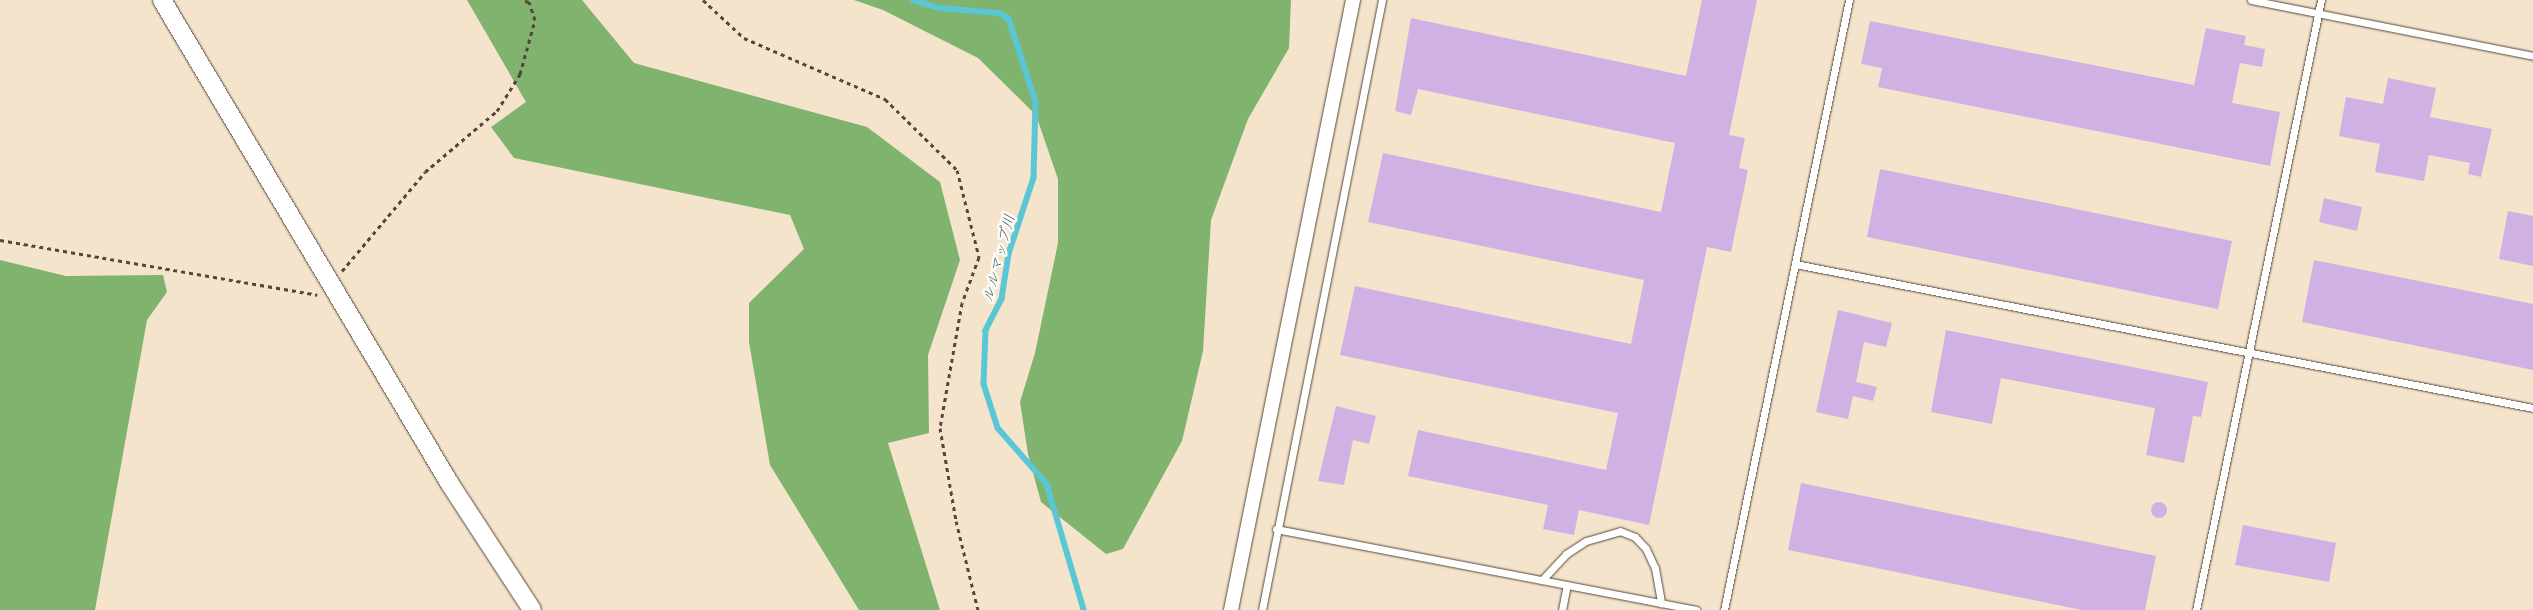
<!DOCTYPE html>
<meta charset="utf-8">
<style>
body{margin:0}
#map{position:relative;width:2533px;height:610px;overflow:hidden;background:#f5e4cc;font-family:"Patrick Hand","Klee One",sans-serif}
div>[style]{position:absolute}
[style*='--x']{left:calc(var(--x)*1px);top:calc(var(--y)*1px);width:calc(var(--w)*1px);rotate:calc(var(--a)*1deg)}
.forest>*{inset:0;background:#7fb36e}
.stream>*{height:5.5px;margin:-2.75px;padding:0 2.75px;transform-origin:2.75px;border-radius:2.75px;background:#5bc7d5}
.building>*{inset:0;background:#cfb2e3}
.round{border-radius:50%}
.path>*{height:3px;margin-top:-1.5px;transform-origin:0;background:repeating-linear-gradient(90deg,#574638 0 4px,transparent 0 8px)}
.roads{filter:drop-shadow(0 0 1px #574638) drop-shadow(0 0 1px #574638)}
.service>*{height:7px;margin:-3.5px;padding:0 3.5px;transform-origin:3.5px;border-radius:3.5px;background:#fff}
.minor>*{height:14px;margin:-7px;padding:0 7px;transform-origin:7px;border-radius:7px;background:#fff}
.tertiary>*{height:18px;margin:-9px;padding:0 9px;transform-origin:9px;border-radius:9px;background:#fff}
span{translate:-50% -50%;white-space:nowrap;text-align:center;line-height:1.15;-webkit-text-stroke:5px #fdfcf7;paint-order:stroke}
.water-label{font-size:15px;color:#46615e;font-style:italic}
</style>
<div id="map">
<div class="forest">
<div style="clip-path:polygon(467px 0,582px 0,634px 63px,867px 127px,940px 182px,960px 260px,928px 355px,929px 433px,888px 443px,940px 610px,859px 610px,770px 465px,749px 342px,749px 303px,804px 249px,790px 215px,514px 158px,491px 127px,526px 102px)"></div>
<div style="clip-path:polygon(854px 0,1291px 0,1289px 48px,1248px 119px,1211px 220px,1203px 351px,1182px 441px,1123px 549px,1106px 554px,1041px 502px,1028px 454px,1020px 402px,1035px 353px,1058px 243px,1058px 179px,1036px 115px,978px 58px,883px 10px)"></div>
<div style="clip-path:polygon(0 260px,66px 276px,163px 275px,167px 292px,147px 320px,95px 610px,0 610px)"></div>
</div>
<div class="stream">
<div style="--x:913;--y:0;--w:27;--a:17"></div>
<div style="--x:939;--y:8;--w:60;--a:4.8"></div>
<div style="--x:999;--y:13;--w:12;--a:31"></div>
<div style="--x:1009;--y:19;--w:87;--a:72"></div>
<div style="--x:1036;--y:102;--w:76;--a:91.5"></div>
<div style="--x:1034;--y:178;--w:80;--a:108.2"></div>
<div style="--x:1009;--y:254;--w:46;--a:98.8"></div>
<div style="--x:1002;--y:299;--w:36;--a:117"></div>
<div style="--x:986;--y:331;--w:53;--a:92.2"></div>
<div style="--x:984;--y:384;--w:46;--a:72.3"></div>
<div style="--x:998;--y:428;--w:74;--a:48.8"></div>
<div style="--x:1047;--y:484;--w:131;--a:73.6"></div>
</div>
<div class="building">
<div style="clip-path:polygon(1702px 0,1757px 0,1729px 135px,1745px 138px,1739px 168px,1748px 170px,1731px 252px,1707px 247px,1649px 525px,1579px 510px,1574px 535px,1543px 529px,1548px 505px,1408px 476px,1418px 430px,1606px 470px,1618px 413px,1340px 355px,1355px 286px,1631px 344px,1644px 280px,1368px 222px,1383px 153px,1661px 212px,1675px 143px,1418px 89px,1411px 115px,1395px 111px,1411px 18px,1686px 76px)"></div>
<div style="clip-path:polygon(1870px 21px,2194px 85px,2206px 28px,2246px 36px,2244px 45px,2265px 49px,2262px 67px,2240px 63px,2232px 103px,2280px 112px,2270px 166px,1878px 87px,1882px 68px,1861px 64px)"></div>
<div style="clip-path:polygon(2388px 78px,2436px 88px,2430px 117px,2492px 129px,2481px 177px,2468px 174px,2470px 163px,2429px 155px,2424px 181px,2375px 172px,2380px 144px,2339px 136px,2346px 97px,2383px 104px)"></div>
<div style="clip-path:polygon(1880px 169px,2232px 241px,2218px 309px,1867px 237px)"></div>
<div style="clip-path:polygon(2324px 198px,2362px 207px,2357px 231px,2319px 222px)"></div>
<div style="clip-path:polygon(2508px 211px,2533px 216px,2533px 266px,2499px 259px)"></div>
<div style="clip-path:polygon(2314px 260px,2533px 304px,2533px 370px,2302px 322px)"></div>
<div style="clip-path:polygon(1838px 310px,1892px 323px,1886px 347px,1864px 342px,1856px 382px,1877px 387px,1873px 401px,1853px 396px,1848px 419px,1816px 412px)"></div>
<div style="clip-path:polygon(1946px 330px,2208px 382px,2201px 417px,2193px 416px,2184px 463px,2146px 455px,2155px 408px,2001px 378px,1992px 424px,1931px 412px)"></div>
<div style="clip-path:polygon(1336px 406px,1376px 416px,1369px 444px,1353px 440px,1344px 485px,1318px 481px)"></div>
<div style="clip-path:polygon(1801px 483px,2156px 556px,2145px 610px,2082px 610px,1788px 550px)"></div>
<div class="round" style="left:2151px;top:502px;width:16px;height:16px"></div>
<div style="clip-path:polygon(2243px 525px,2336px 543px,2329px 582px,2235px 565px)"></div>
</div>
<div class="path">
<div style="--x:703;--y:0;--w:56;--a:42.8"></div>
<div style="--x:744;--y:38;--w:154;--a:23.4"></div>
<div style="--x:885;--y:99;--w:101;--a:44.6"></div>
<div style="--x:957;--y:170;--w:90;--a:75.8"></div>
<div style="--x:979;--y:257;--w:49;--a:110.3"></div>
<div style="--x:962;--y:303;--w:127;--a:100"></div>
<div style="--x:940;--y:428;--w:94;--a:80.2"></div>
<div style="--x:956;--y:521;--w:92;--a:76.1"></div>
<div style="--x:0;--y:240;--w:322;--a:9.8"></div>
<div style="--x:342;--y:271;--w:129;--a:-50"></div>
<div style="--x:425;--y:172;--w:94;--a:-40.3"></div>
<div style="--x:497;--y:111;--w:44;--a:-58.1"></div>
<div style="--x:520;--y:74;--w:56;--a:-74.5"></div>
<div style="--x:535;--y:20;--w:19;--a:-108"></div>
<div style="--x:529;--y:2;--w:8;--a:-166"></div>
</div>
<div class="roads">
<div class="service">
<div style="--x:2251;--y:0;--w:288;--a:11.2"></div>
<div style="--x:1795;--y:264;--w:752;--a:11.04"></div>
<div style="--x:1276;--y:529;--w:428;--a:10.9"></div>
<div style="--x:1542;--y:580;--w:35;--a:-47"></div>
<div style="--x:1566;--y:554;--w:24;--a:-33"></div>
<div style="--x:1586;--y:541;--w:35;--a:-16"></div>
<div style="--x:1620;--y:531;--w:16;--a:22"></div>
<div style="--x:1635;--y:537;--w:16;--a:47"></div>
<div style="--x:1646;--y:549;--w:21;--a:65"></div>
<div style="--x:1655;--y:568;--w:36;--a:80"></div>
<div style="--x:1262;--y:610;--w:622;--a:-78.87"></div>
<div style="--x:1562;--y:610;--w:25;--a:-79"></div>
<div style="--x:1724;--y:610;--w:623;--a:-78.42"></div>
<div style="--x:2196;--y:610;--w:623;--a:-78.42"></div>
</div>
<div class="minor">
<div style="--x:1231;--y:610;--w:622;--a:-78.69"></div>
</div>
<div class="tertiary">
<div style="--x:162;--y:0;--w:563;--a:59.25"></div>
<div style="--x:450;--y:484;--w:150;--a:56.9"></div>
</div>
</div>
<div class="water-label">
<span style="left:998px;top:258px;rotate:-75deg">ルルマップ川</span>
</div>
</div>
